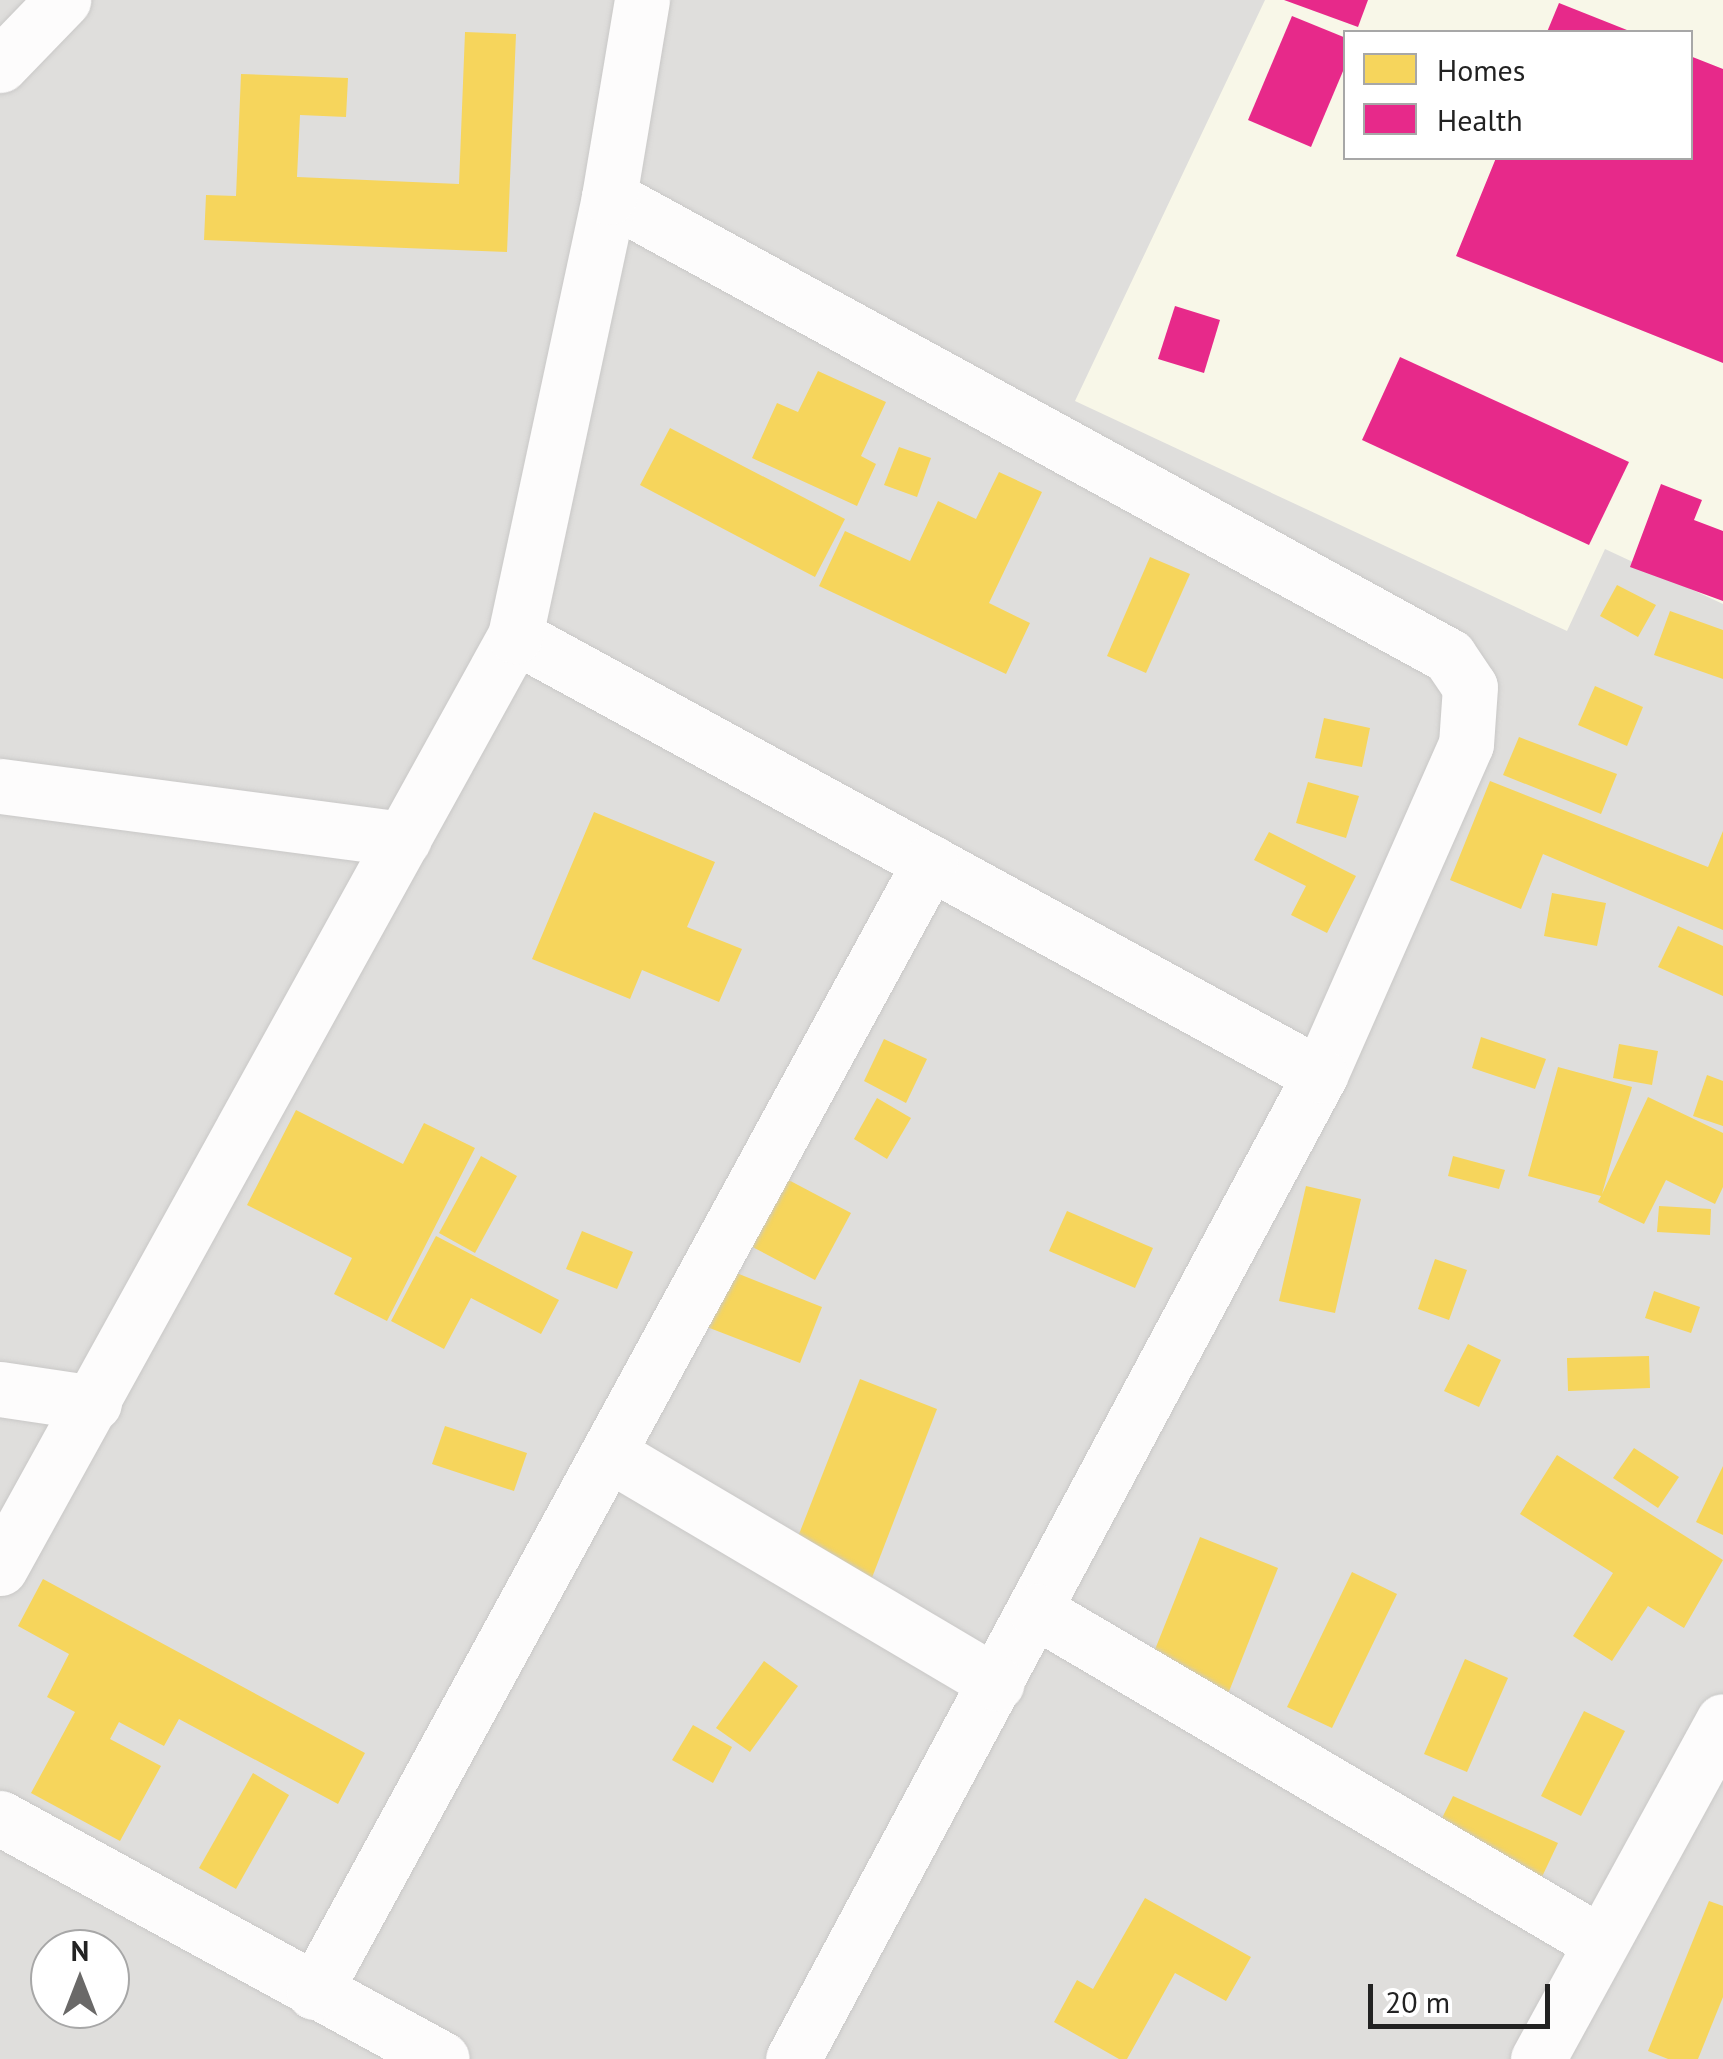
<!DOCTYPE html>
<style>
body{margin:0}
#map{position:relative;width:1723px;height:2059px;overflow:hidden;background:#f0eeeb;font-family:"PT Sans",sans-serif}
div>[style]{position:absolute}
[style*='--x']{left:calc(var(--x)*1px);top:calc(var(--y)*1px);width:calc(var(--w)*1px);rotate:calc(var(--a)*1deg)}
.residential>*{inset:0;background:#dfdedc}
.education>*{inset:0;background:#f8f7e8}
.homes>*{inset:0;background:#f6d55c}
.health>*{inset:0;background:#e7298a}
.roads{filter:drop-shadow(0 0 2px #c9c8c7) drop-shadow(0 0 2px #c9c8c7)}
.minor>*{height:55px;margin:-27.5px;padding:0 27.5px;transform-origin:27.5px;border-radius:27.5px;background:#fdfcfc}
span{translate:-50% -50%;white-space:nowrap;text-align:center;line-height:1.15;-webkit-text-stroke:10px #fff;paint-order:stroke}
.legend{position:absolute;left:1343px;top:30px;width:350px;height:130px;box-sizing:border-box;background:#fff;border:2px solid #a7a7a7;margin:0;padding:12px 18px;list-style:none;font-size:30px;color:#222}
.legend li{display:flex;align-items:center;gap:20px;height:50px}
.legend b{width:50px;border:2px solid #a7a7a7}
.north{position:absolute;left:30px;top:1929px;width:100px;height:100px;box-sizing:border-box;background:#fff;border:2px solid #a7a7a7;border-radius:50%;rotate:0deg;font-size:28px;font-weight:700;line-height:40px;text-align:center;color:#222}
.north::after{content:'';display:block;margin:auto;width:35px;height:45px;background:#6a6968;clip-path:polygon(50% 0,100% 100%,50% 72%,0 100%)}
.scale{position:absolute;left:1368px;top:1984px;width:182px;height:45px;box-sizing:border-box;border:5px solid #222;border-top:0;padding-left:12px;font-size:30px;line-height:35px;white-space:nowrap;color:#222;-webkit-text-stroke:8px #fff;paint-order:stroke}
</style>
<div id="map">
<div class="residential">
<div style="clip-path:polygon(evenodd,0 0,1723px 0,1723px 2059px,0 2059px,0 0,1346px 32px,1690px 32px,1690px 158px,1346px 158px,1346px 32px,0 0,50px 1949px,110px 1949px,110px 2009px,50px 2009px,50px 1949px)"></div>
</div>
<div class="education">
<div style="clip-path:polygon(evenodd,1265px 0,1723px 0,1723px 604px,1605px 549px,1567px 631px,1075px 401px,1265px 0,1346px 32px,1690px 32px,1690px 158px,1346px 158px,1346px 32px)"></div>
</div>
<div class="homes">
<div style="clip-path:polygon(465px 32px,516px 34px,507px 252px,204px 240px,206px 195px,236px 196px,241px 74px,348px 78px,346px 117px,300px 115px,297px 177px,459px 184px)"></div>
<div style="clip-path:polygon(818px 371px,886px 402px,861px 456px,876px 464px,857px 506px,752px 458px,777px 403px,798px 412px)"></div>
<div style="clip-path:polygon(670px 428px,845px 519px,815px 577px,640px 485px)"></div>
<div style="clip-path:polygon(899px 447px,931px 458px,917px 497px,884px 485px)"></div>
<div style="clip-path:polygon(999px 472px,1042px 492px,989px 603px,1030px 623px,1006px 674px,819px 586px,845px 531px,910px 561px,938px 501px,976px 519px)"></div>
<div style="clip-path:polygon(1150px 557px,1190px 574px,1146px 673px,1107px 656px)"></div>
<div style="clip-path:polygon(1617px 585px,1656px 605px,1638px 637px,1600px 616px)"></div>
<div style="clip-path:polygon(1670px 611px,1723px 630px,1723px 679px,1654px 655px)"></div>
<div style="clip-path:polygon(1595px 686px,1643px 707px,1627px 746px,1578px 725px)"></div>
<div style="clip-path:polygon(1324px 718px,1370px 728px,1362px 767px,1315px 758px)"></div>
<div style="clip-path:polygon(1519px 737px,1617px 774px,1601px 814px,1503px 775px)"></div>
<div style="clip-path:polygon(1490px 781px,1708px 867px,1723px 831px,1723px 930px,1543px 854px,1521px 909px,1450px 880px)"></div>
<div style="clip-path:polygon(1308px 782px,1359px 796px,1346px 838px,1296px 823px)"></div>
<div style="clip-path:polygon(594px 812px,715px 862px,687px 927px,742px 949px,719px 1002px,642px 970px,630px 999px,532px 959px)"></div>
<div style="clip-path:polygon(1269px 832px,1356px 876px,1327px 933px,1291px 915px,1306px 886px,1254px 860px)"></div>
<div style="clip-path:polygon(1552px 893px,1606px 903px,1597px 946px,1544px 936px)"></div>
<div style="clip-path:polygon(1678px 926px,1723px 946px,1723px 996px,1658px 967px)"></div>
<div style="clip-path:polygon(1481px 1037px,1546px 1059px,1535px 1089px,1472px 1068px)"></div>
<div style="clip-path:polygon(884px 1039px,927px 1059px,906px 1103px,864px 1081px)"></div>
<div style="clip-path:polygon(1619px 1044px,1658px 1051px,1652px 1085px,1613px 1078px)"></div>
<div style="clip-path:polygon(1558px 1067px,1632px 1087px,1602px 1194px,1648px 1097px,1723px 1133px,1723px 1187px,1715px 1204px,1666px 1180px,1644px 1224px,1598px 1202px,1601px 1196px,1528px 1176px)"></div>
<div style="clip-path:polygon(1707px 1075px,1723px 1081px,1723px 1126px,1693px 1116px)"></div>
<div style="clip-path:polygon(877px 1098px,911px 1118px,887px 1159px,854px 1139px)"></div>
<div style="clip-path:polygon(296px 1110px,403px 1164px,424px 1123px,475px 1148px,387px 1321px,334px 1294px,352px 1258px,247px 1205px)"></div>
<div style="clip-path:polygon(481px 1156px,517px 1176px,475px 1253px,439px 1233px)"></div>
<div style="clip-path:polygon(1453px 1156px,1505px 1170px,1499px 1189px,1448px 1176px)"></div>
<div style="clip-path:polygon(781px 1176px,851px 1213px,815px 1280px,745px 1243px)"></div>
<div style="clip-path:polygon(1306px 1186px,1361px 1199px,1335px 1313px,1279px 1301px)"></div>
<div style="clip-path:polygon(1659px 1206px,1711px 1209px,1710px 1235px,1657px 1232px)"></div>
<div style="clip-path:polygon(1067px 1211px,1153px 1248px,1135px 1288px,1049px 1251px)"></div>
<div style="clip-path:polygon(582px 1231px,633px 1252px,617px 1289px,566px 1269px)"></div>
<div style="clip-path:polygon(436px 1236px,559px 1300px,541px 1334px,471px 1298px,444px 1349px,391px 1321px)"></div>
<div style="clip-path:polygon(1435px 1259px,1467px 1270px,1449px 1320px,1418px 1309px)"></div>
<div style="clip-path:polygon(729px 1270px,822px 1307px,800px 1363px,707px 1327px)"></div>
<div style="clip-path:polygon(1654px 1291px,1700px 1307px,1691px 1333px,1645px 1318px)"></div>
<div style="clip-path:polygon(1468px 1344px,1501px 1360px,1479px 1407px,1444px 1391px)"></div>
<div style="clip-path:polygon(1649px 1356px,1650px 1388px,1568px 1391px,1567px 1358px)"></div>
<div style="clip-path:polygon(860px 1379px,937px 1409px,868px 1588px,790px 1557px)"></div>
<div style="clip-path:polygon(445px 1426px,527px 1453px,514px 1491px,432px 1464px)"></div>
<div style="clip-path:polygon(1634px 1448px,1679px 1477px,1658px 1508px,1613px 1478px)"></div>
<div style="clip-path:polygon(1557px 1455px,1723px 1560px,1684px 1628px,1648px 1606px,1612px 1661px,1573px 1636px,1613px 1573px,1520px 1514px)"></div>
<div style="clip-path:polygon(1723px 1466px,1723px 1535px,1696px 1522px)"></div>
<div style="clip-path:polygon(1200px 1537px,1278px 1568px,1224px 1704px,1146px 1672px)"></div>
<div style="clip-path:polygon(1352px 1572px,1397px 1594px,1332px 1728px,1287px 1707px)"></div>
<div style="clip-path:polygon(43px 1579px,365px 1753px,338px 1804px,179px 1719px,164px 1746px,119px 1722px,110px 1739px,161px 1766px,120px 1841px,31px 1793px,75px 1712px,47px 1697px,69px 1654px,18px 1626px)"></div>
<div style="clip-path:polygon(1465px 1659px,1508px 1678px,1467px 1772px,1424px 1754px)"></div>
<div style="clip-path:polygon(764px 1661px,798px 1686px,750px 1752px,716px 1728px)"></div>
<div style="clip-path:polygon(1584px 1711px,1625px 1731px,1581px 1816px,1541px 1796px)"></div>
<div style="clip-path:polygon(693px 1725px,732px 1747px,713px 1783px,672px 1760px)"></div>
<div style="clip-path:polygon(253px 1773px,289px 1795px,236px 1889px,199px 1868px)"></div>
<div style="clip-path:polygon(1453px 1796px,1558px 1843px,1540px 1881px,1435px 1832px)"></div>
<div style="clip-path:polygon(1145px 1898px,1251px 1957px,1226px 2001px,1175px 1973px,1127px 2059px,1119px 2059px,1054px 2022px,1077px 1980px,1093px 1989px)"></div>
<div style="clip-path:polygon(1709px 1901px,1723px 1906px,1723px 1997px,1698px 2059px,1668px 2059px,1648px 2051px)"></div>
</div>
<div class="health">
<div style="clip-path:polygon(1284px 0,1368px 0,1358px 27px)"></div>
<div style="clip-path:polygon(1559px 3px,1632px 32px,1547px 32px)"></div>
<div style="clip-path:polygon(1292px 16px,1346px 38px,1346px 64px,1311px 147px,1248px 120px)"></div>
<div style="clip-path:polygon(1690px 56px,1723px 69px,1723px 363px,1456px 256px,1496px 158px,1690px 158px)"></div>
<div style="clip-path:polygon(1175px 306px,1220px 320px,1204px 373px,1158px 359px)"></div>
<div style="clip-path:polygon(1400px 357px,1629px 462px,1589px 545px,1362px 440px)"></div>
<div style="clip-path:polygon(1661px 484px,1702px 500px,1694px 520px,1723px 531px,1723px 601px,1630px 567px)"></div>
</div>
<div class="roads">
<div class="minor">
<div style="--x:0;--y:65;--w:91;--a:-45.9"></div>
<div style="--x:609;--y:197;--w:957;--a:28.65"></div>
<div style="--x:1449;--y:656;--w:37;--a:56"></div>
<div style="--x:1470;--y:687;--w:57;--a:94"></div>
<div style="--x:1466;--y:744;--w:362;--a:113.8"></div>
<div style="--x:1320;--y:1075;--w:1116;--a:118.17"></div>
<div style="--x:515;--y:636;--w:917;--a:28.61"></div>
<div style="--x:0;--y:786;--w:407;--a:7.5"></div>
<div style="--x:0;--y:1389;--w:95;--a:8.5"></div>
<div style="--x:611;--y:1455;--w:448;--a:30.6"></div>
<div style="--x:0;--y:1568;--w:1065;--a:-61.08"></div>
<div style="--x:515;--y:636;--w:449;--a:-77.9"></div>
<div style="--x:609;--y:197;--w:200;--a:-80.5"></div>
<div style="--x:1036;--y:1611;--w:655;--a:30.44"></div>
<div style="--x:0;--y:1818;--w:503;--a:28.6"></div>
<div style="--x:314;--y:1992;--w:1287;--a:-61.4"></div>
<div style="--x:1538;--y:2059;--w:385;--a:-61.3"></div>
</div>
</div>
<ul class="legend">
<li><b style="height:28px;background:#f6d55c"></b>Homes</li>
<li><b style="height:28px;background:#e7298a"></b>Health</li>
</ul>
<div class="north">N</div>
<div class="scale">20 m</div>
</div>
